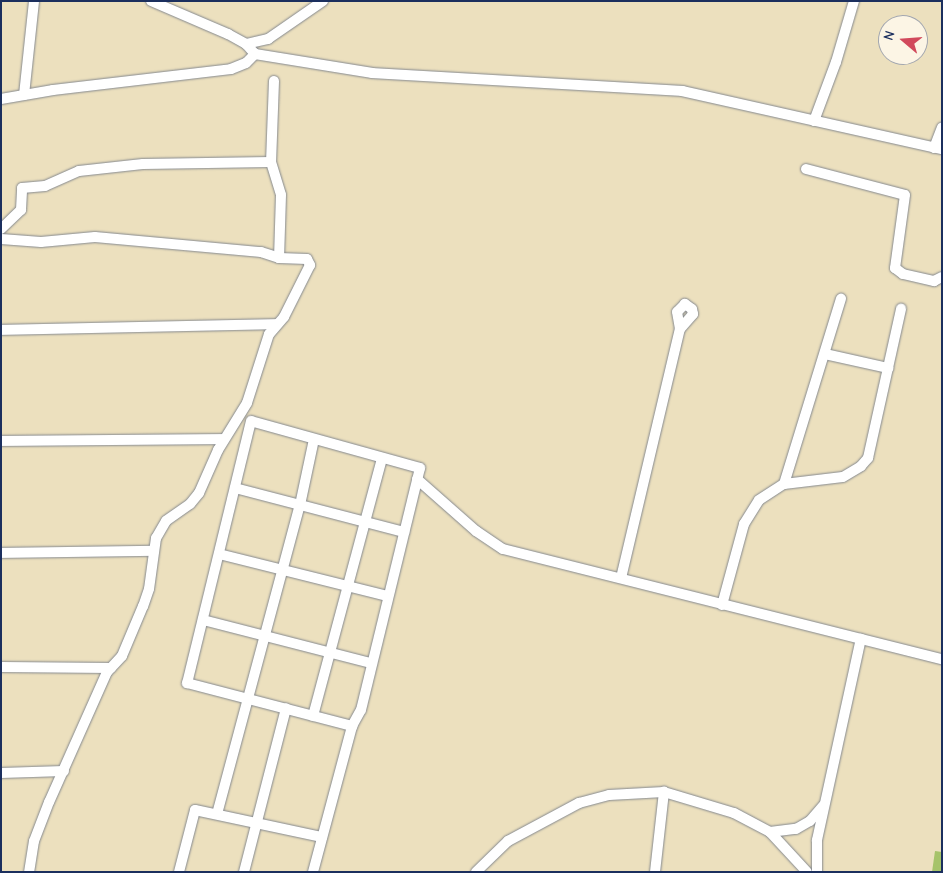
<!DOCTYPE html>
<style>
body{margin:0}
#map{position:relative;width:943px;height:873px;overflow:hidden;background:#ece0be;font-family:"Comic Neue",sans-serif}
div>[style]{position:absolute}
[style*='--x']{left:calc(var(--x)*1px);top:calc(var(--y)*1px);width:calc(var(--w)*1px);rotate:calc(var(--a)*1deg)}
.green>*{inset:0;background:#a6c36a}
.roads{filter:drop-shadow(0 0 1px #84888e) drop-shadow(0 0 1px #84888e)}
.minor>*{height:10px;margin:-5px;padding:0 5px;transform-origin:5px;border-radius:5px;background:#fff}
span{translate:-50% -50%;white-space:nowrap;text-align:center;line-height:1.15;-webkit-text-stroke:4.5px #fcf5e5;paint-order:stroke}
.frame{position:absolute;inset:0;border:2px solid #1b2f5e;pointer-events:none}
.north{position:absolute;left:878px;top:15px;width:50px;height:50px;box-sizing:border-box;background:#fcf5e5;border:1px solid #a2a6af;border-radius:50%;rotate:288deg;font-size:14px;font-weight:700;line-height:20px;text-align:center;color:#1b2f5e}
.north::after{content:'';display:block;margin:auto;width:18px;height:22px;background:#d1495b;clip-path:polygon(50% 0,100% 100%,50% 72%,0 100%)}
</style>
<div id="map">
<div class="green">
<div style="clip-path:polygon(935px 851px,942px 852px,942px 872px,932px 872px)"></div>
</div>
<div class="roads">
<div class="minor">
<div style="--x:151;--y:1;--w:84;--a:23.2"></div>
<div style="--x:228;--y:34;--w:21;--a:29"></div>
<div style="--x:246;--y:44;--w:13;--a:48"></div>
<div style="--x:255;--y:54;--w:119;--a:9.2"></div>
<div style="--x:372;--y:73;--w:311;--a:3.3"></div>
<div style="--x:682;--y:91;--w:266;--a:12.6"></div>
<div style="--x:246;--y:44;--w:23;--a:-13"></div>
<div style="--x:268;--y:39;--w:67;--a:-34.6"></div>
<div style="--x:274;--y:81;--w:81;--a:92.1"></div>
<div style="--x:271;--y:162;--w:34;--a:73"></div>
<div style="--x:281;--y:195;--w:63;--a:91.8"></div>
<div style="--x:24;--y:95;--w:95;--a:-83.9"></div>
<div style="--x:1;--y:99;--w:53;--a:-9.8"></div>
<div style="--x:53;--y:90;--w:179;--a:-6.7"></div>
<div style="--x:231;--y:69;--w:16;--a:-22"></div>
<div style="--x:246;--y:63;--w:13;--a:-45"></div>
<div style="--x:814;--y:121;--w:63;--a:-69.6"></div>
<div style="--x:836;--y:62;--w:64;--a:-73.6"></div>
<div style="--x:934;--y:148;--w:22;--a:-69"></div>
<div style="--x:806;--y:169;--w:102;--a:14.7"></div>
<div style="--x:905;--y:195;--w:74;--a:97.8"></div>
<div style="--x:895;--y:268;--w:10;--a:37"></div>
<div style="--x:903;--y:274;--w:32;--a:13"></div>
<div style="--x:934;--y:281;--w:9;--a:-27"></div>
<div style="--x:1;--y:229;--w:28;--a:-44"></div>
<div style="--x:21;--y:210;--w:22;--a:-87"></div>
<div style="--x:22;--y:188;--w:23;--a:-5"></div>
<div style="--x:45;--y:186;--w:37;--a:-24"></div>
<div style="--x:79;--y:171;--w:64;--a:-6.2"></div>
<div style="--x:143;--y:164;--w:128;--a:-0.9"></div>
<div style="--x:1;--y:239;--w:40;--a:4.3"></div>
<div style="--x:41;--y:242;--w:54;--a:-5.3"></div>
<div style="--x:95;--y:237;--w:167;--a:5.2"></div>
<div style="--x:261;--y:252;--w:19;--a:18"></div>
<div style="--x:279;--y:258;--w:28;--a:2"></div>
<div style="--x:307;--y:259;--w:7;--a:63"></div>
<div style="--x:310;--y:265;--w:58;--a:116.6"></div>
<div style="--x:284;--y:317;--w:23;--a:131"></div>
<div style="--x:269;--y:334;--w:72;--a:107.7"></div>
<div style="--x:247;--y:403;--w:55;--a:121.7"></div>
<div style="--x:218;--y:450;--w:47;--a:113.8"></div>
<div style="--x:199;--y:493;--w:14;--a:129"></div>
<div style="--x:190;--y:504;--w:29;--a:145"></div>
<div style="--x:166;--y:521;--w:20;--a:120"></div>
<div style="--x:156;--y:538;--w:51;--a:97.8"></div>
<div style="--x:149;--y:589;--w:18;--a:109"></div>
<div style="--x:143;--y:606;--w:54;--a:112.8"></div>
<div style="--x:122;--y:656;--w:22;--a:133"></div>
<div style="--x:107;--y:672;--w:142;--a:114"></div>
<div style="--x:49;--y:802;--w:42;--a:111"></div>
<div style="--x:34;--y:841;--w:31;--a:99"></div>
<div style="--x:1;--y:330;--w:276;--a:-1.2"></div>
<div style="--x:825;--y:354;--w:65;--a:12.5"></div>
<div style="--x:1;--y:441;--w:223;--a:-0.5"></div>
<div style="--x:417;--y:479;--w:79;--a:41.4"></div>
<div style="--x:476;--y:531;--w:32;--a:34"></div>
<div style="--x:503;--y:549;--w:453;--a:14.1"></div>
<div style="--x:784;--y:484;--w:194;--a:-72.9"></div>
<div style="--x:235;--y:488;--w:175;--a:14.6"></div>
<div style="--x:1;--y:553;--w:151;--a:-0.8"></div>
<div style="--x:219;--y:554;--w:173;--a:14"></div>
<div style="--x:621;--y:578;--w:256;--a:-76.7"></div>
<div style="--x:680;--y:329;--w:20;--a:-49"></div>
<div style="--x:693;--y:314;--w:5;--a:-101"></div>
<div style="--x:692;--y:309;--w:9;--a:-144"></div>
<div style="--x:685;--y:304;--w:11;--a:135"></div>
<div style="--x:677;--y:312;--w:17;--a:80"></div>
<div style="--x:722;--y:605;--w:84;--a:-74.8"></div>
<div style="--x:744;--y:524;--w:28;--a:-58"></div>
<div style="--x:759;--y:500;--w:30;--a:-33"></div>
<div style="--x:784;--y:484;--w:59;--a:-6.8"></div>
<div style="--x:843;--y:477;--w:21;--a:-31"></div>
<div style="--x:861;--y:466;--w:11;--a:-49"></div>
<div style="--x:868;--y:458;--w:153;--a:-77.5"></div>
<div style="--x:203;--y:620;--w:173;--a:14.4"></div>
<div style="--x:1;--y:667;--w:110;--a:0.5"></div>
<div style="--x:313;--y:716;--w:267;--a:-75"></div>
<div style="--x:1;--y:773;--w:63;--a:-1.8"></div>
<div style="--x:217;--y:814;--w:320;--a:-75"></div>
<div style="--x:300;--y:505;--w:67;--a:-78"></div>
<div style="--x:770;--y:832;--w:26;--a:-7"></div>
<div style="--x:796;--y:829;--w:16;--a:-30"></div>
<div style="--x:810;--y:821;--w:21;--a:-49"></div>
<div style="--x:179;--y:872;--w:64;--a:-75.5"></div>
<div style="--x:195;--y:810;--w:130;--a:12"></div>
<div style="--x:244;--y:872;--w:169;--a:-75.6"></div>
<div style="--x:313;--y:872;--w:151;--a:-75"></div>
<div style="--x:352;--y:726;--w:18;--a:-61"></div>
<div style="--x:361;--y:710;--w:249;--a:-76.3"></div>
<div style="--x:420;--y:468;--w:175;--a:-164.5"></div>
<div style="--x:251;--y:421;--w:270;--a:103.7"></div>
<div style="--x:187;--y:683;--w:171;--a:14.6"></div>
<div style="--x:476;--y:872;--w:45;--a:-44.1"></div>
<div style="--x:508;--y:841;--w:81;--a:-28.2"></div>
<div style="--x:579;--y:803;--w:31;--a:-15"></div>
<div style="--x:609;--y:795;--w:55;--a:-3.1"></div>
<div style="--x:664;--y:792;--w:73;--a:16.7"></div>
<div style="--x:734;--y:813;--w:41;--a:27.8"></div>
<div style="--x:770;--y:832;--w:54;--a:47.2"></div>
<div style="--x:655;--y:872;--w:81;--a:-83.6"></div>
<div style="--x:817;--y:872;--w:32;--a:-90"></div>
<div style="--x:817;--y:840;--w:206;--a:-77.7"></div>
</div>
</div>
<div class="frame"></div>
<div class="north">N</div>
</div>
